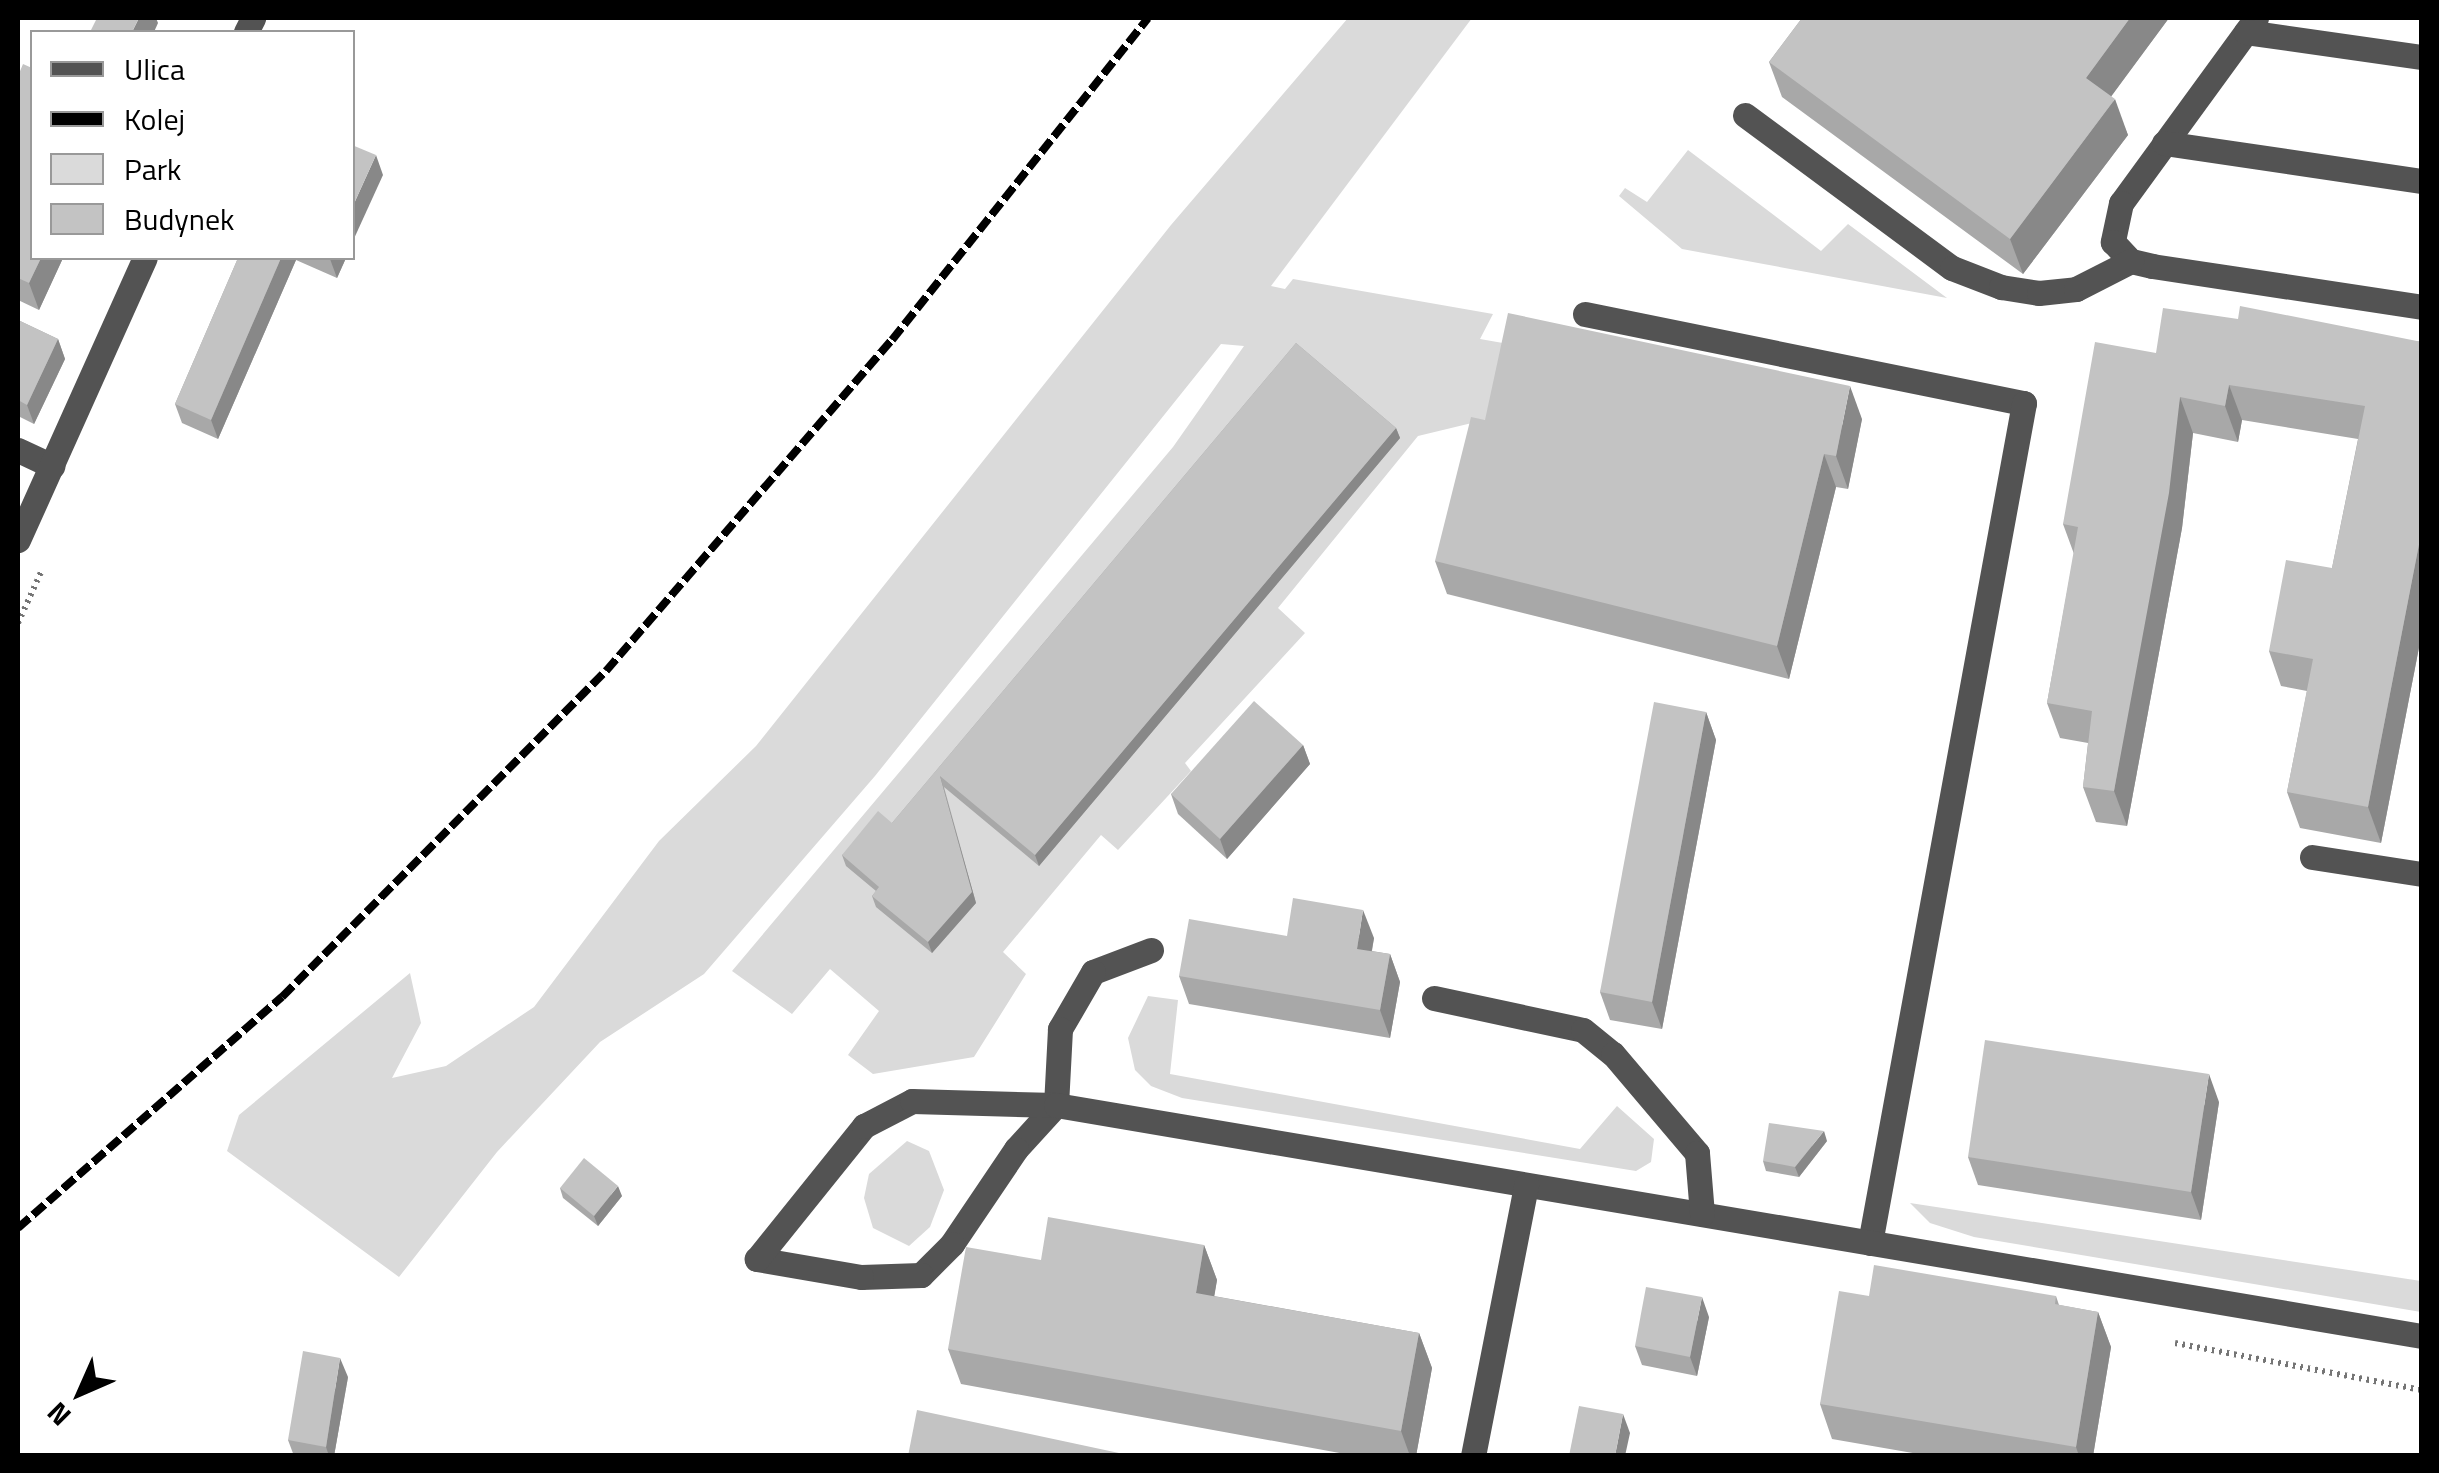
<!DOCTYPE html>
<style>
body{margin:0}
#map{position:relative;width:2439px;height:1473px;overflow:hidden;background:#fff;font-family:"Titillium Web",sans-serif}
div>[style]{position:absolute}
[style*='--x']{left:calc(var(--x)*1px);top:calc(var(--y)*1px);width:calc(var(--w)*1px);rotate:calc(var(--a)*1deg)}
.green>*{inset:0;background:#dadada}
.path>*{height:6px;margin-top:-3px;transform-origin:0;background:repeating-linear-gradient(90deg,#757575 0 2.5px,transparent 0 7.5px)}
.minor>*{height:25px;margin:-12.5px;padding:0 12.5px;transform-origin:12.5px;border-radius:12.5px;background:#535353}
.rail>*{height:8px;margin-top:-4px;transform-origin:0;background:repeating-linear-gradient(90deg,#000 0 15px,transparent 0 20px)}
.wall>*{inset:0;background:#a8a8a8}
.shaded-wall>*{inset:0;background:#888}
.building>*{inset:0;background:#c3c3c3}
span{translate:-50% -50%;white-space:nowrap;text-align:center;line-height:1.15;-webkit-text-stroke:8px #fff;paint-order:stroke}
.frame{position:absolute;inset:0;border:20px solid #000;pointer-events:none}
.legend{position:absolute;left:30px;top:30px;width:325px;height:230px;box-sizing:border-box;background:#fff;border:2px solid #999;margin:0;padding:12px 18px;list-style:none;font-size:30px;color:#000}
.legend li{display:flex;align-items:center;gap:20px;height:50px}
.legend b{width:50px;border:2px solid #999}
.north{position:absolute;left:30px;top:1343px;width:100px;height:100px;-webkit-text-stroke:8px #fff;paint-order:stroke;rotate:225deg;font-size:28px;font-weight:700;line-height:40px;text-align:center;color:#000}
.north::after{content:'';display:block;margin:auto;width:35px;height:45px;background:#000;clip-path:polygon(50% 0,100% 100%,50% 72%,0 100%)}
</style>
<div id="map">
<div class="green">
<div style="clip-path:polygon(1348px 18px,1472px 18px,1271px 286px,1285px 289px,1293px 279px,1493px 314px,1480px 339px,1520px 346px,1505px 415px,1418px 436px,1278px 608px,1305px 633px,1185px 763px,1191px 771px,1118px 850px,1101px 835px,1003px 952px,1026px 974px,974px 1057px,873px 1074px,848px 1055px,879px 1011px,830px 969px,792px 1014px,732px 971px,1173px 447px,1244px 346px,1221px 344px,875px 776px,704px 974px,600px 1042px,497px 1152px,399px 1277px,227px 1151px,239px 1115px,410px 973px,421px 1023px,392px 1078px,446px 1066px,534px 1007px,659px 841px,756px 746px,1171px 225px)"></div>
<div style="clip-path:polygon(1688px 150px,1821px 251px,1848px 224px,1947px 298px,1682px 249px,1619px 196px,1625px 188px,1647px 202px)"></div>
<div style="clip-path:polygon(1148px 996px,1178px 1000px,1170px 1074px,1580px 1149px,1617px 1106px,1654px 1139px,1651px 1162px,1636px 1171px,1182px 1098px,1151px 1086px,1135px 1070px,1128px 1038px)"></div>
<div style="clip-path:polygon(907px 1141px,929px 1151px,944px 1190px,930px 1227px,909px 1246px,873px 1228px,864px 1198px,869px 1174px)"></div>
<div style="clip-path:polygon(1910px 1203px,2421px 1281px,2421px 1312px,1974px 1237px,1930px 1223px)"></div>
</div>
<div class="path">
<div style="--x:18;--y:623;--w:56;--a:-65.7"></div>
<div style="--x:2175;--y:1343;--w:251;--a:10.8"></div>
</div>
<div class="minor">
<div style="--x:2256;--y:18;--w:229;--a:126.1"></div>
<div style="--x:2121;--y:203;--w:40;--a:102"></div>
<div style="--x:2113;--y:242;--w:26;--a:47"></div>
<div style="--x:2131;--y:261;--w:22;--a:13"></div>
<div style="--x:2152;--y:266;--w:273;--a:8.6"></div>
<div style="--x:246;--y:32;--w:16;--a:-63"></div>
<div style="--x:2246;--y:32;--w:178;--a:8.1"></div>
<div style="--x:1745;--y:115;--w:257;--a:36.5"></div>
<div style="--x:1952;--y:268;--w:53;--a:21.2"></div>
<div style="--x:2001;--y:287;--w:38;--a:9"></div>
<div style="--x:2039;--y:293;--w:37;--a:-6"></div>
<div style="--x:2076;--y:289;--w:62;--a:-27"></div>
<div style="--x:2164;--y:143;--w:261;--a:8.4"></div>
<div style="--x:1585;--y:314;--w:448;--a:11.5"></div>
<div style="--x:2024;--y:403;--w:854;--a:100.39"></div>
<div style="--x:18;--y:450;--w:38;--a:25"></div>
<div style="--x:18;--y:540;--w:309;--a:-65.8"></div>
<div style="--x:2312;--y:857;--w:111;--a:8.8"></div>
<div style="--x:1151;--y:950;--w:62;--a:159.2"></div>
<div style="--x:1093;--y:972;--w:66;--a:120.1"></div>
<div style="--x:1060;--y:1029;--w:76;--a:93"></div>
<div style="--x:1056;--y:1105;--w:59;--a:132.3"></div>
<div style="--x:1016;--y:1149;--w:115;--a:124"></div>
<div style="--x:952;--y:1244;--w:44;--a:135"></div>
<div style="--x:921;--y:1275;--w:60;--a:178.1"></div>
<div style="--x:861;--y:1277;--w:106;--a:-170.2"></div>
<div style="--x:757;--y:1259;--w:171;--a:-51.2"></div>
<div style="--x:864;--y:1126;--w:54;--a:-27.5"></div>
<div style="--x:912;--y:1101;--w:144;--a:1.6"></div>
<div style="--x:1056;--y:1105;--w:1385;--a:9.6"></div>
<div style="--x:1434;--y:998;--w:152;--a:12.1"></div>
<div style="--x:1583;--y:1030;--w:38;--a:39"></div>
<div style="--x:1613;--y:1054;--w:130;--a:49.7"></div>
<div style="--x:1697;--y:1153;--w:61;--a:85.3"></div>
<div style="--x:1473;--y:1456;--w:276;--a:-78.9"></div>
</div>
<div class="rail">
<div style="--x:18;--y:1228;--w:351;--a:-41.2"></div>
<div style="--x:282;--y:997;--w:460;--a:-45.2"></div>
<div style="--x:606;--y:671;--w:437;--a:-49.2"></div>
<div style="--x:892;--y:340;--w:411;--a:-51.5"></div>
</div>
<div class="wall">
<div style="clip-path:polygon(1802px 18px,2169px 18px,2111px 96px,2128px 135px,2023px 274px,1782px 97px,1769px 62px)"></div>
<div style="clip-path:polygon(18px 76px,32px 258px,63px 258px,39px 310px,18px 300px)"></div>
<div style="clip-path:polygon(238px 258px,346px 258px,337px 278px,296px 260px,218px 439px,182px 423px,175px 404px)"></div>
<div style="clip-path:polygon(2238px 319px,2422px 342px,2422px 632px,2381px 843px,2300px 828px,2287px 792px,2307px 691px,2281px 686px,2269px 651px,2332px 568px,2358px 439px,2242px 420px,2238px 442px,2193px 433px,2182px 528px,2127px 826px,2096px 822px,2083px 787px,2088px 743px,2060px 738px,2047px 703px,2074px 554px,2063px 524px,2156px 353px)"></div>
<div style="clip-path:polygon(18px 320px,58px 339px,65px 359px,34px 424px,18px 416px)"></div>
<div style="clip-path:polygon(1296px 343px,1396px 428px,1400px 438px,1039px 866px,944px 787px,976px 903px,932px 953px,876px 907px,872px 896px,876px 891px,846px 866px,842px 855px,892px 823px)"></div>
<div style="clip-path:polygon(1862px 419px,1848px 489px,1836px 487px,1789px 679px,1447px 594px,1435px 561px)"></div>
<div style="clip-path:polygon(1706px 712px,1716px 740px,1662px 1029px,1610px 1020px,1600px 992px)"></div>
<div style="clip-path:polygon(1303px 745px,1310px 764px,1227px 859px,1178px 814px,1171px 794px)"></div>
<div style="clip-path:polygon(1287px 936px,1374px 938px,1372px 951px,1390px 954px,1400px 982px,1390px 1038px,1189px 1004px,1179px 976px)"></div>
<div style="clip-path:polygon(2219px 1102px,2201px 1220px,1978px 1185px,1968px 1157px)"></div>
<div style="clip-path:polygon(1827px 1141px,1799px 1177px,1766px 1171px,1763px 1161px)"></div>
<div style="clip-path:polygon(560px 1188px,622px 1196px,598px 1226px,563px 1198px)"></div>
<div style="clip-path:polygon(1204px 1245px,1217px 1280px,1214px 1296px,1419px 1333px,1432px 1368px,1416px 1456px,1356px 1456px,961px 1384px,948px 1349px,1041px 1260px)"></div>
<div style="clip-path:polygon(1869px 1296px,2056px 1296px,2059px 1305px,2098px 1312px,2111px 1347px,2093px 1456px,1930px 1456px,1832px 1439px,1820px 1404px)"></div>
<div style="clip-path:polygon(1709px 1317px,1697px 1376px,1642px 1365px,1635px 1346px)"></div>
<div style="clip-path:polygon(348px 1377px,334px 1456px,294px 1456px,288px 1440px)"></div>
</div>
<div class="shaded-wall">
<div style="clip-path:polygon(139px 18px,156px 18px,158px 23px,154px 32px,132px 32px)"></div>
<div style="clip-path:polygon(2130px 18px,2169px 18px,2099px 113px,2086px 78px)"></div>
<div style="clip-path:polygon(2115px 99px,2128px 135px,2023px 274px,2010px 239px)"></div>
<div style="clip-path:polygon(376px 155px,383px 175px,352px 243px,352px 208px)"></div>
<div style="clip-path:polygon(41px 258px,63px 258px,39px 310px,29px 283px)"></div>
<div style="clip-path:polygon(281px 258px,295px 258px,296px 260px,218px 439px,211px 420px)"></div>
<div style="clip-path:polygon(331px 258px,346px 258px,337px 278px,330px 259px)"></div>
<div style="clip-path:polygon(58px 339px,65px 359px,34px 424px,27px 405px)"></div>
<div style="clip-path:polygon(2229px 385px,2242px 420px,2238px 442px,2225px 406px)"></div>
<div style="clip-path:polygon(1850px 386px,1862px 419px,1848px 489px,1836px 456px)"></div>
<div style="clip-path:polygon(2180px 397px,2193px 433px,2182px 528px,2127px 826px,2114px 791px)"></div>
<div style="clip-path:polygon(1396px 428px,1400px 438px,1039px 866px,1035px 855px)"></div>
<div style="clip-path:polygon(1824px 454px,1836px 487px,1789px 679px,1777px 646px)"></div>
<div style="clip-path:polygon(2422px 529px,2422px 632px,2381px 843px,2368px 807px)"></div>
<div style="clip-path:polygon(1706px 712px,1716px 740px,1662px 1029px,1652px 1002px)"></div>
<div style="clip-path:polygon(1303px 745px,1310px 764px,1227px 859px,1220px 839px)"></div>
<div style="clip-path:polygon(940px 776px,976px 903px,932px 953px,928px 942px)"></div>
<div style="clip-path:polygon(1363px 910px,1374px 938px,1367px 976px,1357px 949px)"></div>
<div style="clip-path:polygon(1390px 954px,1400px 982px,1390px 1038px,1380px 1010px)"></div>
<div style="clip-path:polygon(2209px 1074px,2219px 1102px,2201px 1220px,2191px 1192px)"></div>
<div style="clip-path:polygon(1824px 1131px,1827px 1141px,1799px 1177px,1795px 1167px)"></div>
<div style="clip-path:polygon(618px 1186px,622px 1196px,598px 1226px,594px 1216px)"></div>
<div style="clip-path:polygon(1204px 1245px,1217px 1280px,1209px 1328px,1196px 1293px)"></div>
<div style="clip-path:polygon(1702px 1297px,1709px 1317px,1697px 1376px,1690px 1357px)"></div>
<div style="clip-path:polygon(2098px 1312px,2111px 1347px,2093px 1456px,2079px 1456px,2076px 1447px)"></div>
<div style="clip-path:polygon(1419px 1333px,1432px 1368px,1416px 1456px,1410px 1456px,1401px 1431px)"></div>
<div style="clip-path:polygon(340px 1358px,348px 1377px,334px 1456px,329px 1456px,326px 1447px)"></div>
<div style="clip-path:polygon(1623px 1414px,1630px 1433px,1625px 1456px,1615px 1456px)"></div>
</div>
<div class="building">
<div style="clip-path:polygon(97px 18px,139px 18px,132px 32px,90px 32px)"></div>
<div style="clip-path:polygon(1802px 18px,2130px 18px,2086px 78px,2115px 99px,2010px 239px,1769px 62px)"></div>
<div style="clip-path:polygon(23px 64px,32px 68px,32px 258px,41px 258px,29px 283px,18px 278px,18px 76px)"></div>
<div style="clip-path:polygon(352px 145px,376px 155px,352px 208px)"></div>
<div style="clip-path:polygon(238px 258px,281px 258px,211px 420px,175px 404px)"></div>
<div style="clip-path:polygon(2240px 306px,2422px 342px,2422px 529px,2368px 807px,2287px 792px,2313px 659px,2269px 651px,2286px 560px,2332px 568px,2365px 406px,2229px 385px,2225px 406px,2180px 397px,2169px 493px,2114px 791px,2083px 787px,2092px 711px,2047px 703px,2078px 527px,2063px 524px,2095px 342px,2156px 353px,2163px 308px,2238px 319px)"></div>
<div style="clip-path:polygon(1508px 313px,1850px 386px,1836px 456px,1824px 454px,1777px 646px,1435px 561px,1471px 417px,1485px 420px)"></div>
<div style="clip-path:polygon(18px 320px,58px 339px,27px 405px,18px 400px)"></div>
<div style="clip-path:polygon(1296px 343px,1396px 428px,1035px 855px,940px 776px,972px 892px,928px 942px,872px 896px,879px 887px,842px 855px,878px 811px,892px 823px)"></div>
<div style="clip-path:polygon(1254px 701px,1303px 745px,1220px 839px,1171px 794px)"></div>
<div style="clip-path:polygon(1654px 702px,1706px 712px,1652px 1002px,1600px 992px)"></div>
<div style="clip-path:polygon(1293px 898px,1363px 910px,1357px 949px,1390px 954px,1380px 1010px,1179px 976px,1189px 919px,1287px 936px)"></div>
<div style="clip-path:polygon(1985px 1040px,2209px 1074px,2191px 1192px,1968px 1157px)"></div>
<div style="clip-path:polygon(1769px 1123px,1824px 1131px,1795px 1167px,1763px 1161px)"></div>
<div style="clip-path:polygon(584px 1158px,618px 1186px,594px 1216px,560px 1188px)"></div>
<div style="clip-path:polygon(1048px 1217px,1204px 1245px,1196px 1293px,1419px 1333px,1401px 1431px,948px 1349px,966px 1247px,1041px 1260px)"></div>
<div style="clip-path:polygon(1874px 1265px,2056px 1296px,2055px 1304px,2098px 1312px,2076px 1447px,1820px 1404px,1839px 1291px,1869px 1296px)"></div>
<div style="clip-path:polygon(1646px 1287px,1702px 1297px,1690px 1357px,1635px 1346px)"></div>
<div style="clip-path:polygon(303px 1351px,340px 1358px,326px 1447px,288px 1440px)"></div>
<div style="clip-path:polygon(1579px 1406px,1623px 1414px,1615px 1456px,1569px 1456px)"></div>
<div style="clip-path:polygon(917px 1410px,1133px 1456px,908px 1456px)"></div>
</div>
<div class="frame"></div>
<ul class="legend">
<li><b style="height:12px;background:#535353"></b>Ulica</li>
<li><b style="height:12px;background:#000"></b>Kolej</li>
<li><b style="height:28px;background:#dadada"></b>Park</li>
<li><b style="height:28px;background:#c3c3c3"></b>Budynek</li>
</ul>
<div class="north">N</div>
</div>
